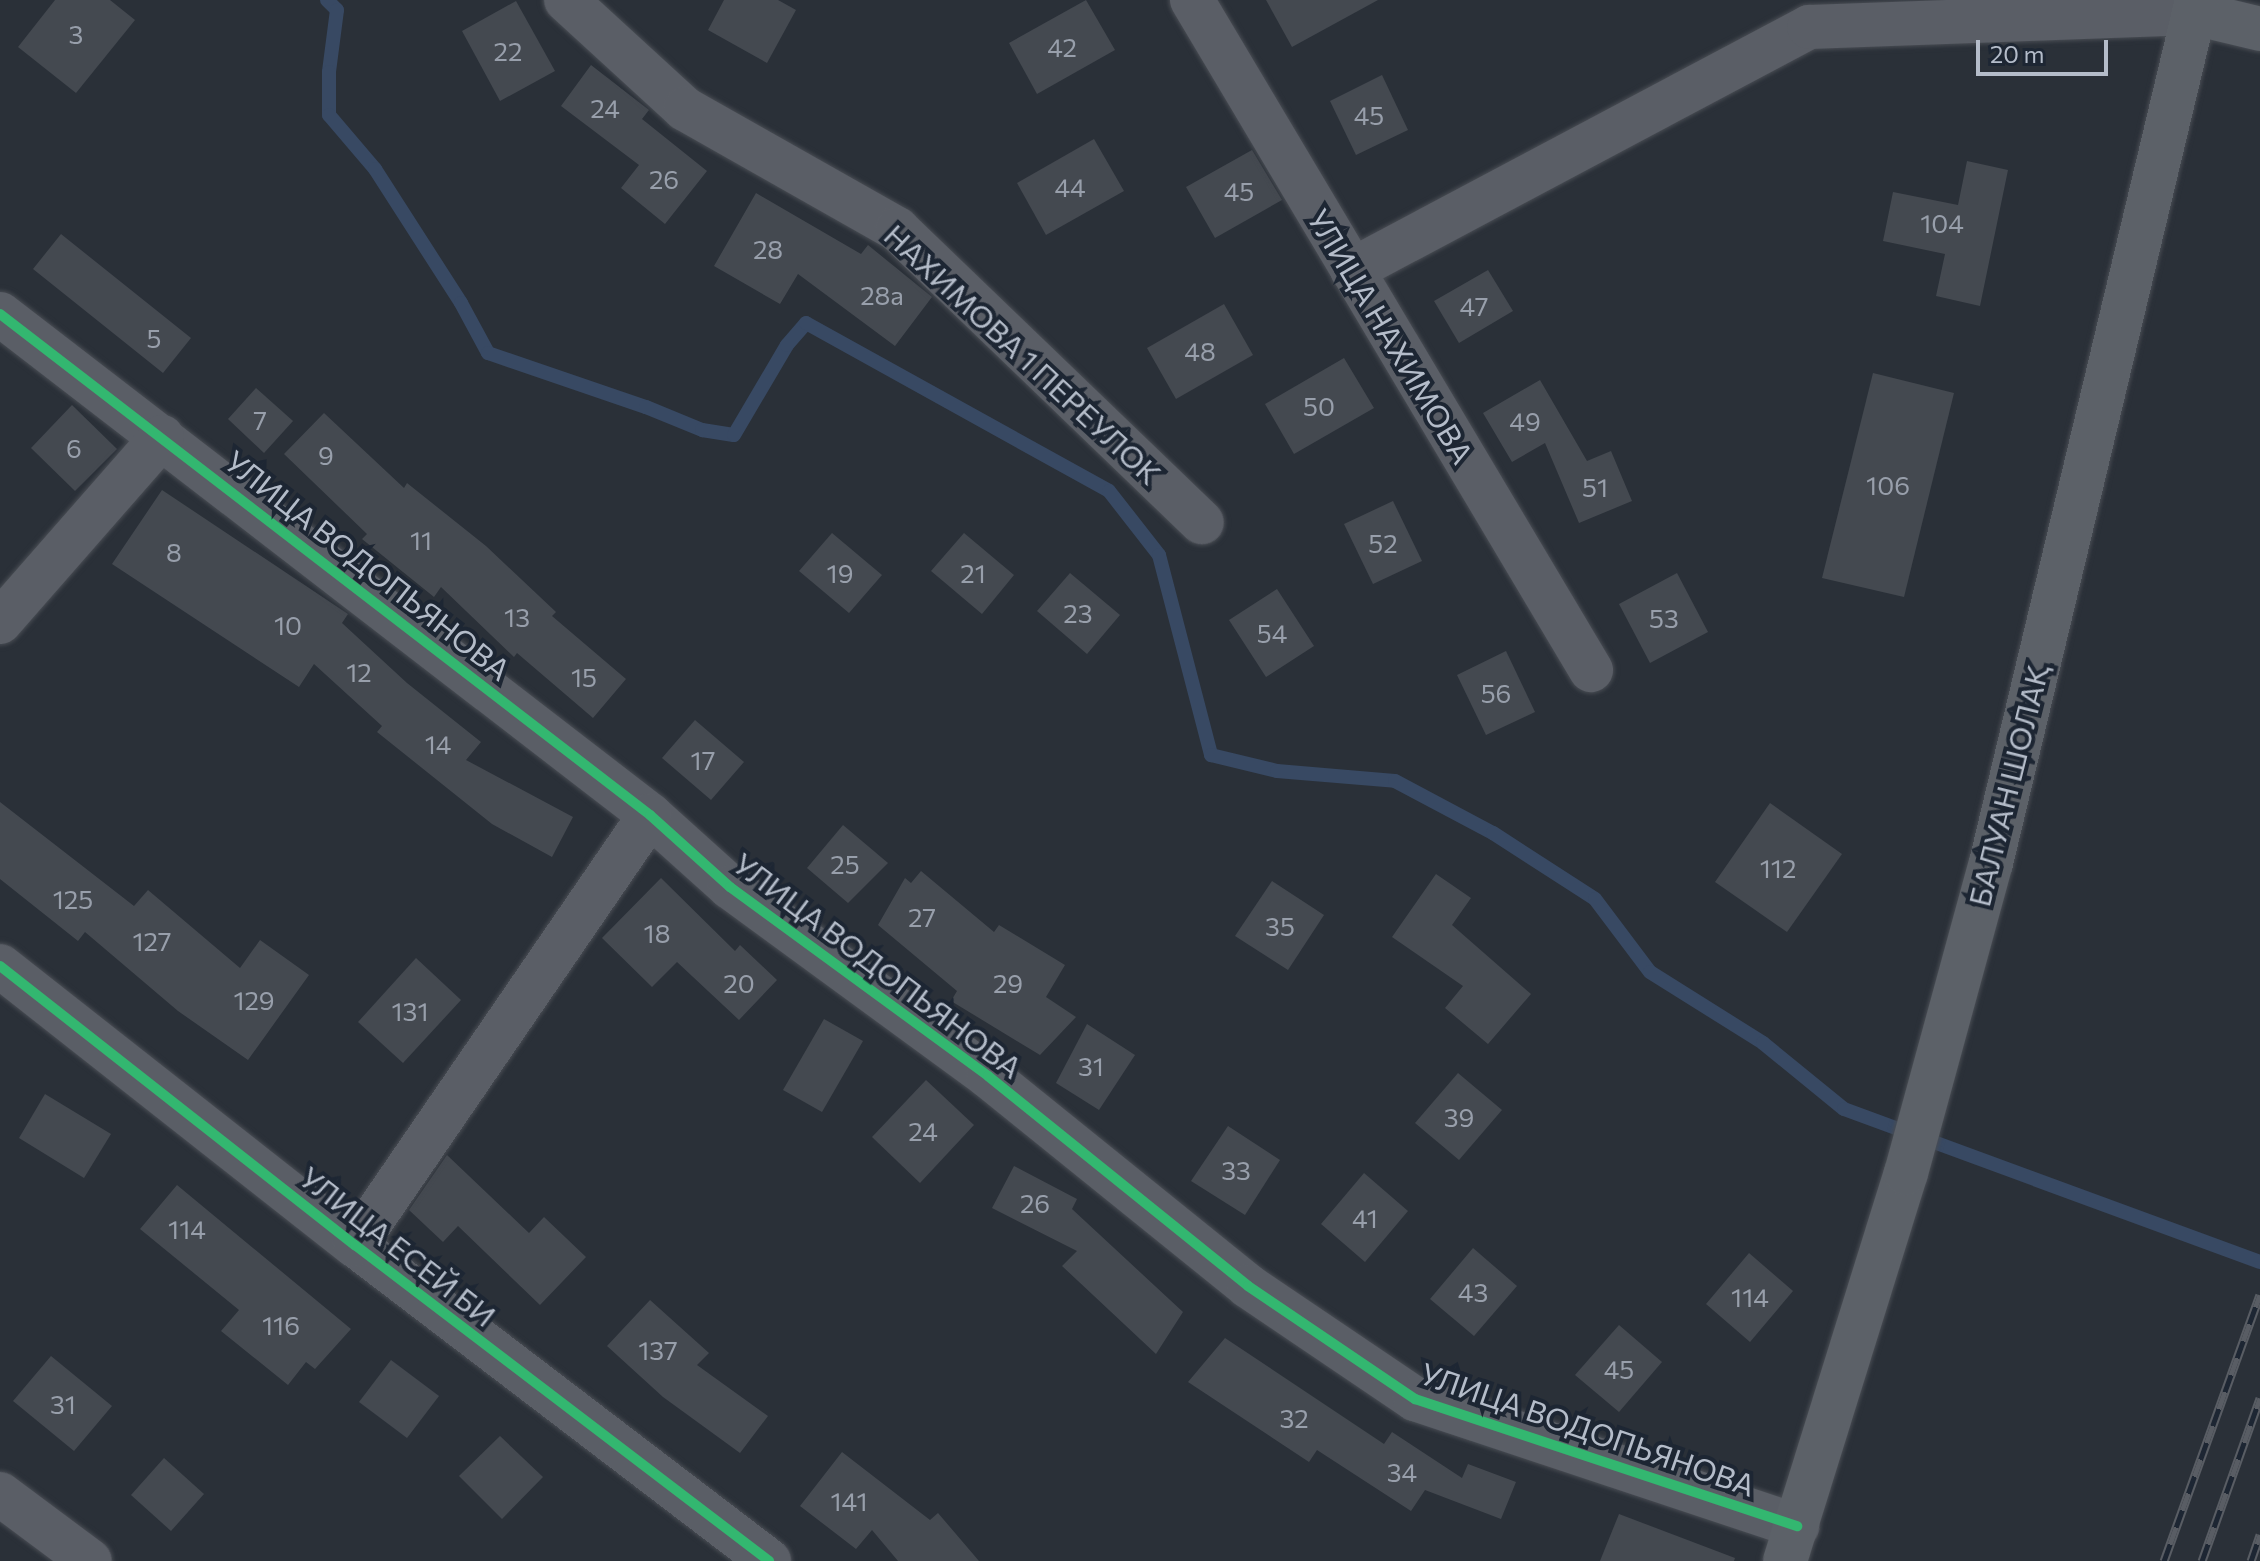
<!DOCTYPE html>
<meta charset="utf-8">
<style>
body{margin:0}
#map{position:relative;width:2260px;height:1561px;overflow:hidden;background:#2a3038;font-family:Commissioner,sans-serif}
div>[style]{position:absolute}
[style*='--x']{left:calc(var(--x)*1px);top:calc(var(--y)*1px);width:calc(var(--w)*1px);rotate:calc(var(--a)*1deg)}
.stream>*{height:14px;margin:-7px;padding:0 7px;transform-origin:7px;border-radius:7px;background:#384963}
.building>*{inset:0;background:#444950}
.roads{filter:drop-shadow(0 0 2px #484c53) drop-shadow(0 0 2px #484c53)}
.minor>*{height:44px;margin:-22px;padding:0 22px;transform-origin:22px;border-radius:22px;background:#5a5e66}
.major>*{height:44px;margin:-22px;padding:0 22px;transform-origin:22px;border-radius:22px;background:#5c6168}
.rail>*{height:9px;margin-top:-4.5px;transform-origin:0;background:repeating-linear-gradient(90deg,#1d2633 0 18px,#595d64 0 36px);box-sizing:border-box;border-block:2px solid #595d64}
.cycleway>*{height:10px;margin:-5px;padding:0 5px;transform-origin:5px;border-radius:5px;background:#33b770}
span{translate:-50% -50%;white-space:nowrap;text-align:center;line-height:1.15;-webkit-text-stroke:8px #1d2633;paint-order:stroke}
.number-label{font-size:26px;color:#989fab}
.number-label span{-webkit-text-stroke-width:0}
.street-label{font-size:30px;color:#b4bcc9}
.scale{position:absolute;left:1976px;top:40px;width:132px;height:36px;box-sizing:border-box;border:4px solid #b4bcc9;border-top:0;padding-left:10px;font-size:24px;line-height:28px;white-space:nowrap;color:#b4bcc9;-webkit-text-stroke:6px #1d2633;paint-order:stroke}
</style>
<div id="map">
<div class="stream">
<div style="--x:327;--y:0;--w:14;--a:45"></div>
<div style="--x:337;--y:10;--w:63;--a:97.4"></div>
<div style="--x:329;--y:72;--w:43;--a:90"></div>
<div style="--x:329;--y:115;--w:71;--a:49.6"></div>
<div style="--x:375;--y:169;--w:159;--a:57.3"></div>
<div style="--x:461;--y:303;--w:57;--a:61.6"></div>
<div style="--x:488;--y:353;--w:167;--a:18.9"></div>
<div style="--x:646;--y:407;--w:61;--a:22.3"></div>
<div style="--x:702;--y:430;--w:32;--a:9"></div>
<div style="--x:734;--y:435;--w:104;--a:-59.5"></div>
<div style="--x:787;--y:345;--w:29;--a:-49"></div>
<div style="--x:806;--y:323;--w:346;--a:29"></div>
<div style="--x:1109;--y:491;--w:81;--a:52"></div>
<div style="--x:1159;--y:555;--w:207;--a:75.4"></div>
<div style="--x:1211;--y:755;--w:68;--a:13.6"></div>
<div style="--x:1277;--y:771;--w:118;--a:4.8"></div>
<div style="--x:1395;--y:781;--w:111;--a:28"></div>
<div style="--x:1493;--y:833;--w:121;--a:32.9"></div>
<div style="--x:1595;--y:899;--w:91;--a:53"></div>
<div style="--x:1650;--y:972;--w:133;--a:32.1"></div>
<div style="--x:1763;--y:1043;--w:104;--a:39.2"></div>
<div style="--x:1844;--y:1109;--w:443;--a:20.2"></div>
</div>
<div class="building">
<div style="clip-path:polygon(55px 0,110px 0,135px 20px,76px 93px,18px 47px)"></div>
<div style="clip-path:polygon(724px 0,778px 0,796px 10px,767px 63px,708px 30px)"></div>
<div style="clip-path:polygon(1086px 0,1115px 50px,1037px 94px,1009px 43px)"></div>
<div style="clip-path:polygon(1266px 0,1378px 0,1292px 47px)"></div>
<div style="clip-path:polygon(516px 1px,555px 71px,500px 101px,462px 31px)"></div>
<div style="clip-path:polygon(591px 65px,649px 110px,642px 119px,707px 171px,665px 224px,621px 188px,639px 165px,561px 106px)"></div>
<div style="clip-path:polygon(1382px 75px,1408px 130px,1356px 155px,1330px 101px)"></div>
<div style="clip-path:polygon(1094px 139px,1124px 191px,1046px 235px,1017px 183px)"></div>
<div style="clip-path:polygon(1252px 150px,1282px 200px,1215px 238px,1186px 187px)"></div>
<div style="clip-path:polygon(1967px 161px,2008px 170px,1980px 306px,1936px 296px,1945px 254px,1883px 241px,1893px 192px,1958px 205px)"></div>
<div style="clip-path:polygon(756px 193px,861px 254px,868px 245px,932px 297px,895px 346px,798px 274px,780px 304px,714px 266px)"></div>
<div style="clip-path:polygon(61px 234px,191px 338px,163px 373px,33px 269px)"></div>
<div style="clip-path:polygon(1488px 270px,1513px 311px,1459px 343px,1434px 301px)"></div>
<div style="clip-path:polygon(1224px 304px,1253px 355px,1176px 399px,1147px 348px)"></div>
<div style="clip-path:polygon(1344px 358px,1374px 408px,1294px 454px,1265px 404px)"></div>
<div style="clip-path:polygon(1873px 373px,1954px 393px,1904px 597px,1822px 578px)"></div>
<div style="clip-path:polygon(1540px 380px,1587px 461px,1611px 451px,1632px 501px,1579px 523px,1545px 443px,1512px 462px,1483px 413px)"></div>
<div style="clip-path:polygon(256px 388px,293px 421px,264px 453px,228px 419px)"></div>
<div style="clip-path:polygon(72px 405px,117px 449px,75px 491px,31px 448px)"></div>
<div style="clip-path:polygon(324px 413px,404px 488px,407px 483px,486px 546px,556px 612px,552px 616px,626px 679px,593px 718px,517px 653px,514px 657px,441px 587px,434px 597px,362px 539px,367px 534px,284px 454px)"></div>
<div style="clip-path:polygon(162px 490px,348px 614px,342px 623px,407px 683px,481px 742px,466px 760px,573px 817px,552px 857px,492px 824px,377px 732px,382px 726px,314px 664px,299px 687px,112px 564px)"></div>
<div style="clip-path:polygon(1393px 501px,1422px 561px,1373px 584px,1344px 524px)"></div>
<div style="clip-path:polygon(832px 533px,882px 575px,849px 613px,799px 571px)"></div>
<div style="clip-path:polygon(964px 533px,1014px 575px,982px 614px,931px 571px)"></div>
<div style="clip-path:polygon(1070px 573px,1120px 615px,1087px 654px,1037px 611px)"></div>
<div style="clip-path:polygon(1677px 573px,1708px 632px,1650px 663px,1619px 604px)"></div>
<div style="clip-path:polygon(1277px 589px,1314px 646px,1266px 677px,1229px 620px)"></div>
<div style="clip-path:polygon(1506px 651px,1535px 712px,1486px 735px,1457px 675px)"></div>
<div style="clip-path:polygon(695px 720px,744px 762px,711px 800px,662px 758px)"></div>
<div style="clip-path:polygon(0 802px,134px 906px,148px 890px,240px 968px,260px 940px,309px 975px,248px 1060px,178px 1011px,85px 932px,78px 941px,0 879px)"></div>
<div style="clip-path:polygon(1770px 803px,1842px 854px,1787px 932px,1715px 882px)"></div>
<div style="clip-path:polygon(843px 825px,888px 863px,848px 903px,807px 868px)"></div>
<div style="clip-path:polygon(921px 871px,994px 932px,999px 925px,1065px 965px,1046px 997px,1076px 1017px,1040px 1055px,951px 1001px,957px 991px,878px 925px,905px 878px,911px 883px)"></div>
<div style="clip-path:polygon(1436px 874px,1471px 898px,1452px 925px,1531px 994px,1488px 1044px,1445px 1008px,1463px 986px,1392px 937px)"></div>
<div style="clip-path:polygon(661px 878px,735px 951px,740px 945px,777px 980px,739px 1020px,677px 962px,652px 987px,602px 938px)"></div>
<div style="clip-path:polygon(1272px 881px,1324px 915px,1288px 970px,1235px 936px)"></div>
<div style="clip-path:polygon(416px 958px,461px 1000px,403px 1063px,358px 1022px)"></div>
<div style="clip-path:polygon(824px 1019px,863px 1041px,822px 1112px,783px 1090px)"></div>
<div style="clip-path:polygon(1087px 1024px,1135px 1055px,1099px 1110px,1056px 1083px)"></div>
<div style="clip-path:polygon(1458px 1073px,1502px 1110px,1459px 1160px,1415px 1123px)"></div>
<div style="clip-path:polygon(926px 1080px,974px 1125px,920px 1183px,872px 1137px)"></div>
<div style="clip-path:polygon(45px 1094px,111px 1134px,84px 1178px,19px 1138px)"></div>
<div style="clip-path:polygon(1228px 1126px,1280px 1160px,1245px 1215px,1191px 1181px)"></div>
<div style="clip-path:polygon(447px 1155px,529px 1233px,544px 1217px,586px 1257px,540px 1305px,458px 1226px,443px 1242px,409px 1210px)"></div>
<div style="clip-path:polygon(1014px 1166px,1077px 1199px,1072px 1209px,1183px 1312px,1156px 1354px,1062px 1266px,1077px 1251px,992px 1208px)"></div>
<div style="clip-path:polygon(1364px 1173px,1408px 1211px,1365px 1262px,1321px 1224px)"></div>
<div style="clip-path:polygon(177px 1185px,351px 1329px,315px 1369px,306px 1362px,288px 1385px,221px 1331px,239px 1310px,140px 1229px)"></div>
<div style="clip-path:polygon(1473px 1248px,1517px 1286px,1474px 1336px,1430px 1299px)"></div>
<div style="clip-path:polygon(1749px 1253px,1793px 1291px,1750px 1342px,1706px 1304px)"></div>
<div style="clip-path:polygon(650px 1300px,709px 1353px,697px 1365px,768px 1416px,740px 1453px,663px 1397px,607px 1346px)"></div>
<div style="clip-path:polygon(1619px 1325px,1662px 1362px,1619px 1412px,1575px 1375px)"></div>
<div style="clip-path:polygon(1225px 1338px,1384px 1444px,1392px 1432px,1462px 1478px,1468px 1464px,1516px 1482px,1501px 1519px,1425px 1490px,1411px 1511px,1317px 1450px,1309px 1462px,1188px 1382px)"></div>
<div style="clip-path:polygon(51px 1356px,112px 1406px,74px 1451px,13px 1401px)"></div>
<div style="clip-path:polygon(391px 1360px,439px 1396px,407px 1438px,359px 1402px)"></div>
<div style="clip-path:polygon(500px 1436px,543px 1477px,502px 1519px,459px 1476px)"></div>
<div style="clip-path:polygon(842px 1452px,930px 1520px,938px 1513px,979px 1561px,898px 1561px,872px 1530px,856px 1549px,800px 1506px)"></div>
<div style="clip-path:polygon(164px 1458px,204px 1494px,171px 1531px,131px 1495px)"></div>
<div style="clip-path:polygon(1619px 1514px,1735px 1558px,1734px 1561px,1600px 1561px)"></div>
</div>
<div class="roads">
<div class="minor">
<div style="--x:566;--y:0;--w:161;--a:42.5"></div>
<div style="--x:685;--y:109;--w:244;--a:29.5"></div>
<div style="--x:897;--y:229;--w:423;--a:43.9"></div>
<div style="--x:1192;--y:0;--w:780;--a:59.23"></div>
<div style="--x:1352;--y:270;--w:518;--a:-28"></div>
<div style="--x:1809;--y:27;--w:385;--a:-2.1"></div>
<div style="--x:0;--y:314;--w:821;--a:37.62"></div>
<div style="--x:650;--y:815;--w:108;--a:42"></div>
<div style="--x:730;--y:887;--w:320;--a:36.2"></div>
<div style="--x:988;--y:1076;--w:334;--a:38.9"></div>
<div style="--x:1248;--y:1286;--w:202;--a:34.1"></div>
<div style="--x:1415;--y:1399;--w:403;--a:18.4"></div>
<div style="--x:0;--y:622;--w:246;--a:-48.8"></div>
<div style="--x:0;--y:966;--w:452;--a:38.2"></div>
<div style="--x:355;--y:1245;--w:521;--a:37.35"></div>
<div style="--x:355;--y:1245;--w:521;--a:-55.55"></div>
<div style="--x:0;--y:1494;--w:112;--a:36.7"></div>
</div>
<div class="major">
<div style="--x:2194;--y:13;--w:68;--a:13.6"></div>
<div style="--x:1785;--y:1561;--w:406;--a:-72.7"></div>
<div style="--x:1906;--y:1173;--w:321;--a:-74.7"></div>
<div style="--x:1991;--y:863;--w:887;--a:-76.57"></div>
</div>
</div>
<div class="rail">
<div style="--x:2164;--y:1561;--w:283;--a:-70.2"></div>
<div style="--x:2202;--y:1561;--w:173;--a:-70.4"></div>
<div style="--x:2251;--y:1561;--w:28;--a:-71"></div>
</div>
<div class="cycleway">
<div style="--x:0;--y:314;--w:821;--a:37.62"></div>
<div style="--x:650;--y:815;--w:108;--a:42"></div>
<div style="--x:730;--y:887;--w:320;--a:36.2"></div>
<div style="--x:988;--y:1076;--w:334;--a:38.9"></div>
<div style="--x:1248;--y:1286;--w:202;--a:34.1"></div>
<div style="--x:1415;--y:1399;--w:403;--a:18.4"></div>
<div style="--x:0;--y:966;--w:452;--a:38.2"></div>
<div style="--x:355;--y:1245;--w:521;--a:37.35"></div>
</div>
<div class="number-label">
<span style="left:76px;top:34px">3</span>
<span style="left:1062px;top:47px">42</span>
<span style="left:508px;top:51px">22</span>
<span style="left:605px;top:108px">24</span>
<span style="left:1369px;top:115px">45</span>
<span style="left:664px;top:179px">26</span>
<span style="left:1070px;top:187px">44</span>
<span style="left:1239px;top:191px">45</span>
<span style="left:1942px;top:223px">104</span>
<span style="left:768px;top:249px">28</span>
<span style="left:882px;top:295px">28а</span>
<span style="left:1474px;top:306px">47</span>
<span style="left:154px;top:338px">5</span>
<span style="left:1200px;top:351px">48</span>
<span style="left:1319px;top:406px">50</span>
<span style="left:260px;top:420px">7</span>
<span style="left:1525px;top:421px">49</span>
<span style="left:74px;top:448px">6</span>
<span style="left:326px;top:455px">9</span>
<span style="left:1888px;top:485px">106</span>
<span style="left:1595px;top:487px">51</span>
<span style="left:421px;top:540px">11</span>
<span style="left:1383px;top:543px">52</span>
<span style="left:174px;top:552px">8</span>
<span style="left:840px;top:573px">19</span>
<span style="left:973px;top:573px">21</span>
<span style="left:1078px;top:613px">23</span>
<span style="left:517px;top:617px">13</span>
<span style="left:1664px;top:618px">53</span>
<span style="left:288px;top:625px">10</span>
<span style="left:1272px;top:633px">54</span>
<span style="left:359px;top:672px">12</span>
<span style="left:584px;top:677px">15</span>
<span style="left:1496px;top:693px">56</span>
<span style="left:438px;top:744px">14</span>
<span style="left:703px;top:760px">17</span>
<span style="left:845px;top:864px">25</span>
<span style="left:1778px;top:868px">112</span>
<span style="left:73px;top:899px">125</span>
<span style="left:922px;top:917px">27</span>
<span style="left:1280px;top:926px">35</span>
<span style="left:657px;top:933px">18</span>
<span style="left:152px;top:941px">127</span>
<span style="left:739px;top:983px">20</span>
<span style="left:1008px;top:983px">29</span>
<span style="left:254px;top:1000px">129</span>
<span style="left:410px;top:1011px">131</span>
<span style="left:1091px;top:1066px">31</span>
<span style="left:1459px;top:1117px">39</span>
<span style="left:923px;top:1131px">24</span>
<span style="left:1236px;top:1170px">33</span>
<span style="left:1035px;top:1203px">26</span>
<span style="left:1365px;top:1218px">41</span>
<span style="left:187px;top:1229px">114</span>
<span style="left:1473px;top:1292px">43</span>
<span style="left:1750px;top:1297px">114</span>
<span style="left:281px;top:1325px">116</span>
<span style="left:658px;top:1350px">137</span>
<span style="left:1619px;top:1369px">45</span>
<span style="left:63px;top:1404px">31</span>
<span style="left:1294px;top:1418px">32</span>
<span style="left:1402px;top:1472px">34</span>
<span style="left:849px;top:1501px">141</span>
</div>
<div class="street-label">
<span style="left:1391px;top:336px;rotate:59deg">УЛИЦА НАХИМОВА</span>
<span style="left:1023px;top:354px;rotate:43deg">НАХИМОВА 1 ПЕРЕУЛОК</span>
<span style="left:368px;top:565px;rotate:38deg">УЛИЦА ВОДОПЬЯНОВА</span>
<span style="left:2008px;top:785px;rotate:-76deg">БАЛУАН ШОЛАҚ</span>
<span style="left:878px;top:965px;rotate:37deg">УЛИЦА ВОДОПЬЯНОВА</span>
<span style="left:398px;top:1246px;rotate:38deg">УЛИЦА ЕСЕЙ БИ</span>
<span style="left:1588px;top:1429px;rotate:19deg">УЛИЦА ВОДОПЬЯНОВА</span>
</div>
<div class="scale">20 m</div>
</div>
